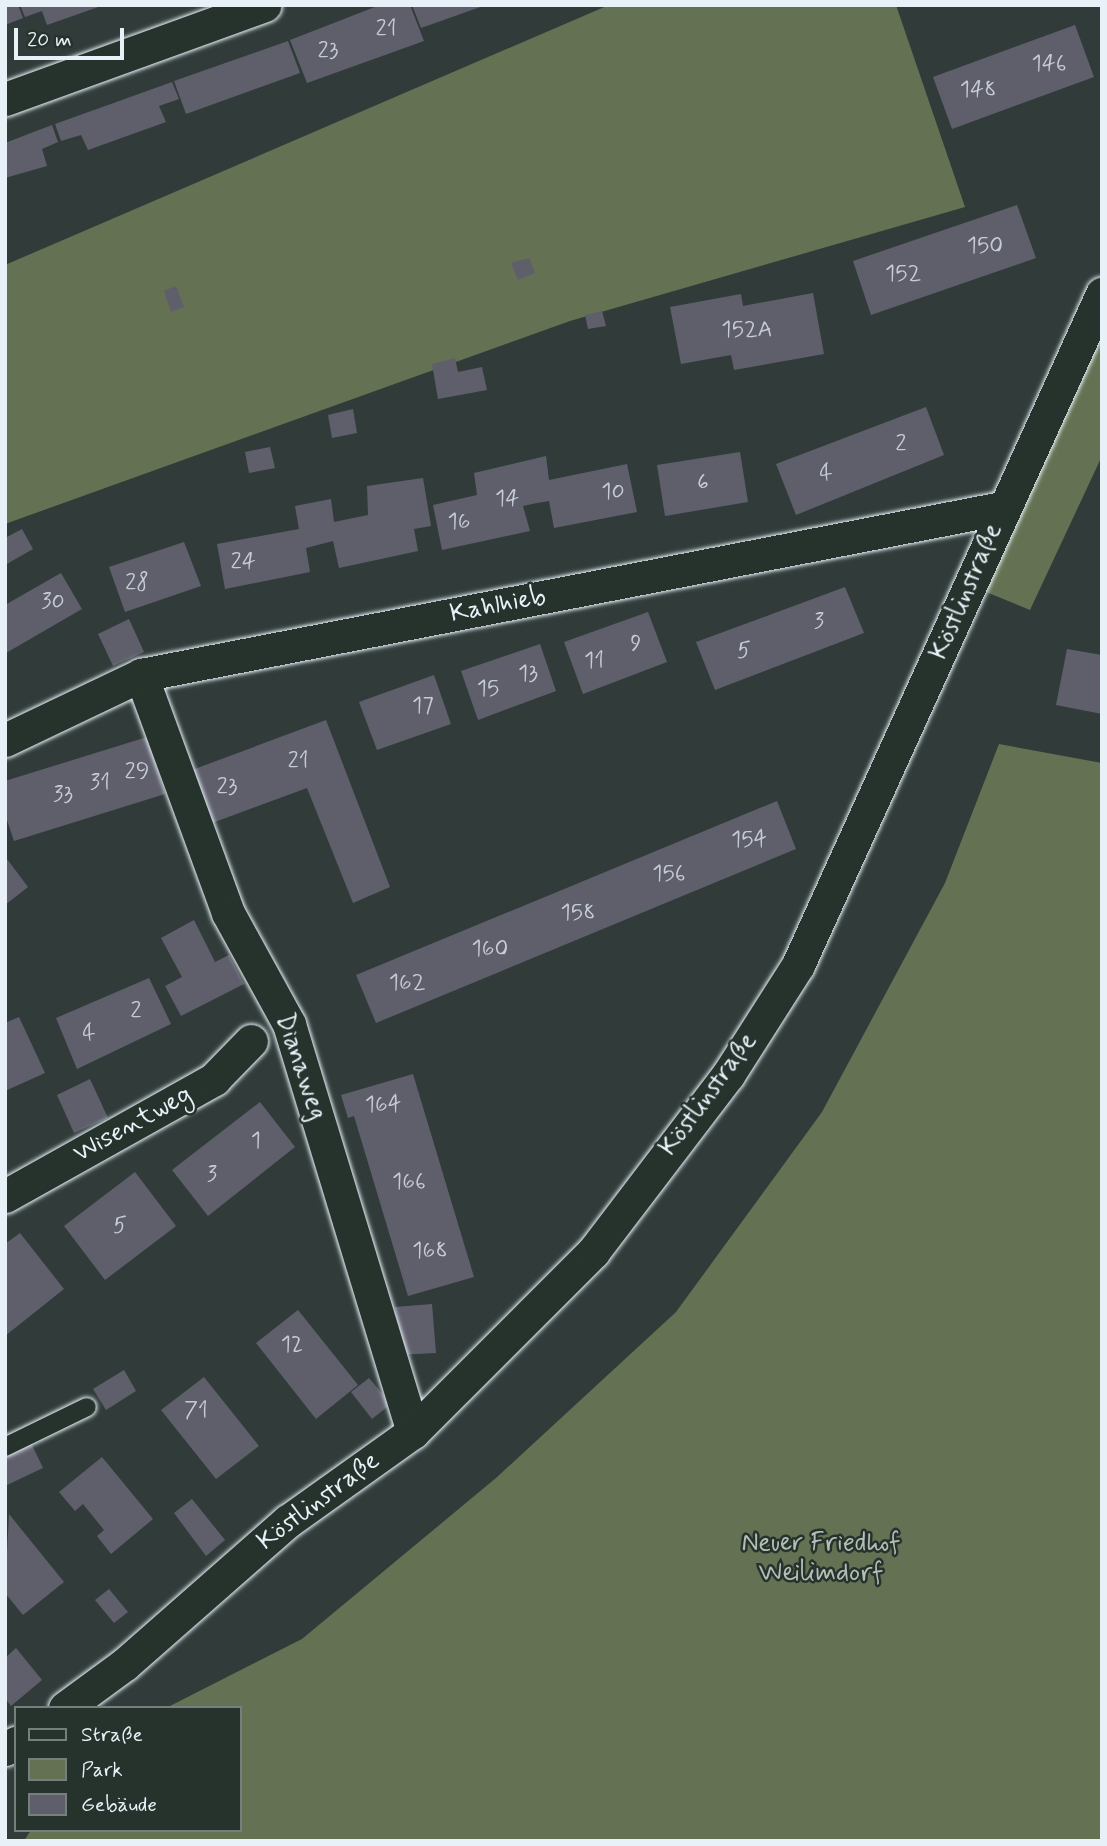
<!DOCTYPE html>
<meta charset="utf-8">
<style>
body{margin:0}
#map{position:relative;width:1107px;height:1846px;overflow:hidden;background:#313c3a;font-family:Mynerve,sans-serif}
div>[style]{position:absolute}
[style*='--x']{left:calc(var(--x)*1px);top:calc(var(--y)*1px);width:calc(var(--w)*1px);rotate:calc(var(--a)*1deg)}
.green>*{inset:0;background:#647152}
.building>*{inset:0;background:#5f5f6c}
.roads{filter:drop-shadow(0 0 2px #e8f1f8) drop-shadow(0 0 2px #e8f1f8)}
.lane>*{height:18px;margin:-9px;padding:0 9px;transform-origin:9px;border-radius:9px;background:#26332d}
.street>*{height:33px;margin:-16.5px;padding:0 16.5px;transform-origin:16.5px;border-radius:16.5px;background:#26332d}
span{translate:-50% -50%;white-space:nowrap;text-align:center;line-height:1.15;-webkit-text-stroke:5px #26332d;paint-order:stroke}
.number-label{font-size:23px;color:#c6ccd5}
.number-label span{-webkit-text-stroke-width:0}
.street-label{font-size:26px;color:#e8f1f8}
.park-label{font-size:26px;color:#b3beb6}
.frame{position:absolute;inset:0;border:7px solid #e8f1f8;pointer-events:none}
.legend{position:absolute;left:14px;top:1706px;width:228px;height:126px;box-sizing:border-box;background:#26332d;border:2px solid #747f7e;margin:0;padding:9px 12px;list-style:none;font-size:21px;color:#e8f1f8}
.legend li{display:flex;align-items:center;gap:14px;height:35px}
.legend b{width:35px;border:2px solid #747f7e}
.scale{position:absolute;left:14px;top:28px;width:110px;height:32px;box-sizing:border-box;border:4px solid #e8f1f8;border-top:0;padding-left:9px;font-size:21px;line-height:24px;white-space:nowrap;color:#e8f1f8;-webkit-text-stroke:5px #26332d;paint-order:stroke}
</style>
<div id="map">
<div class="green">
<div style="clip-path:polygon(609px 5px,896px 5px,965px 207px,570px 321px,5px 524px,5px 265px)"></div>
<div style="clip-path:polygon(1102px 321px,1102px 456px,1030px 610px,986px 592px)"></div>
<div style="clip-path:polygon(999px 744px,1102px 763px,1102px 1841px,24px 1841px,31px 1830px,240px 1830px,240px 1708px,166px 1708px,302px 1639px,496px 1478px,676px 1312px,822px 1112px,945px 883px)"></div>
</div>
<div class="building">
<div style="clip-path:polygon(5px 5px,18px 5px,23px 18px,5px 25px)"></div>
<div style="clip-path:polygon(20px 5px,104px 5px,47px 25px,42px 11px,25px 17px)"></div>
<div style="clip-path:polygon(380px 5px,410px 5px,424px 41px,307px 83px,290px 40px)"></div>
<div style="clip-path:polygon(412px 5px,486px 5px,421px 28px)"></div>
<div style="clip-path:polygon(1075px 25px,1094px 77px,952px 129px,933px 77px)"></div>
<div style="clip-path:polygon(288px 41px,300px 73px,186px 114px,174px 81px)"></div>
<div style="clip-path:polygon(172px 82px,179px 99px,159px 106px,166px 122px,88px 150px,81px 135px,61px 141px,55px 124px)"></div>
<div style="clip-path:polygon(52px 125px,58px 142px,42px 149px,47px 166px,5px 178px,5px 143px)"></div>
<div style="clip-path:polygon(1017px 205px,1036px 258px,871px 315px,853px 261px)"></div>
<div style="clip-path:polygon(529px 258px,535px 273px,518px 280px,511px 263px)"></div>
<div style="clip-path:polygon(176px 286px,184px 307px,171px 312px,164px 291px)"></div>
<div style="clip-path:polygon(813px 293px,824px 354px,734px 370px,731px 355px,681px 364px,670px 307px,741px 294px,743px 306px)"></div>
<div style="clip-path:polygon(602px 311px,606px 326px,588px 329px,585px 315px)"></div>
<div style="clip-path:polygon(455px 358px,458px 372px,482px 367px,487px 390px,438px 399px,432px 364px)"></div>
<div style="clip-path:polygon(926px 407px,944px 455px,796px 515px,776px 464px)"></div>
<div style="clip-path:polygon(353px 409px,357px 433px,332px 438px,328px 415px)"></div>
<div style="clip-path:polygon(270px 447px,275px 468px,249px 473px,245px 452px)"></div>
<div style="clip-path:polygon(740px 452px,748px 502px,665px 516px,657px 465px)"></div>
<div style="clip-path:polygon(546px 456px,549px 480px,627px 464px,637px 512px,554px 528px,549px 501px,537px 503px,523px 506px,530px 531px,442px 550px,433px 505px,477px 495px,474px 473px)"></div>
<div style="clip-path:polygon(423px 478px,431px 526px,414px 529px,418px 551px,339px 568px,333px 541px,306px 548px,310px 572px,225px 589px,217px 544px,299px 529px,295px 506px,331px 499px,334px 522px,368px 515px,367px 486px)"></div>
<div style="clip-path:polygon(22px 529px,33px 549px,5px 565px,5px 538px)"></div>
<div style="clip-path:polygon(184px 542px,201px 586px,125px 612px,109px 567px)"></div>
<div style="clip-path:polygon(61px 573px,82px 609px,6px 653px,5px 605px)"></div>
<div style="clip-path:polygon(845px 587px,864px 633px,715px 690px,696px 642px)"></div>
<div style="clip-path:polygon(648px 612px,667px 662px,583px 694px,564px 642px)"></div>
<div style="clip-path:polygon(129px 619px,144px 652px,113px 666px,98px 634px)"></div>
<div style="clip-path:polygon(540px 644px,556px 691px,478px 720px,461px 671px)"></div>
<div style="clip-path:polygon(1067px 649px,1102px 655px,1102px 714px,1056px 705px)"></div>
<div style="clip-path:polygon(434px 675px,451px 724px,377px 750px,359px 702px)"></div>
<div style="clip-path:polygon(326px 720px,390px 887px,353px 903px,307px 788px,204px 826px,184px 773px)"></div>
<div style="clip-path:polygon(147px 737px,165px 794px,14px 841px,5px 814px,5px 781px)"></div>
<div style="clip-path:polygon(777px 801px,796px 849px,376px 1023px,356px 975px)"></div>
<div style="clip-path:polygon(7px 859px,28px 887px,5px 905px,5px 861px)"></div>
<div style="clip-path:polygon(194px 920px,215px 962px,229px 955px,244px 984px,181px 1016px,165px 986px,182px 977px,161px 938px)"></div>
<div style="clip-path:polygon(149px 978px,171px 1024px,77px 1069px,56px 1018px)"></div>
<div style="clip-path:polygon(19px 1017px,45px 1073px,5px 1091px,5px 1023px)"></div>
<div style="clip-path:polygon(413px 1074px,474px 1277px,408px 1296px,354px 1116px,348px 1118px,341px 1095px)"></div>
<div style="clip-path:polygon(90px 1079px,108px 1118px,74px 1133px,57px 1095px)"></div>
<div style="clip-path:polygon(260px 1102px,295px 1147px,208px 1216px,172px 1170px)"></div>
<div style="clip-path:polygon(135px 1172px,176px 1226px,105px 1280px,64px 1226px)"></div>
<div style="clip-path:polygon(20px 1233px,64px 1289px,5px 1336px,5px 1244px)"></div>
<div style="clip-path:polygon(432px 1304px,436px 1353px,398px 1355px,395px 1307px)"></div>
<div style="clip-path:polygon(298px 1310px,358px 1385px,316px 1419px,256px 1343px)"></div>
<div style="clip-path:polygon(124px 1370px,136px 1391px,106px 1410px,93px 1389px)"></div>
<div style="clip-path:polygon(204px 1377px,259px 1446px,216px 1479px,161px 1410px)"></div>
<div style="clip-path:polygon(369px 1378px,391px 1404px,372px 1419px,351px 1392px)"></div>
<div style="clip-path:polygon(31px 1443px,43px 1468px,7px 1485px,5px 1455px)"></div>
<div style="clip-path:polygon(102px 1457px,153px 1519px,111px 1554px,97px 1536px,104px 1530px,83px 1504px,75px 1511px,59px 1492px)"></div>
<div style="clip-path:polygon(192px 1499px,225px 1540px,206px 1556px,174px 1513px)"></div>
<div style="clip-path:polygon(9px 1514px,64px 1582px,23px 1615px,5px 1593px)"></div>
<div style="clip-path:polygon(109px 1589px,128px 1612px,114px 1623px,95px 1600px)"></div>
<div style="clip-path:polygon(16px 1648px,42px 1680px,11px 1706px,5px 1698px,5px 1658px)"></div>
</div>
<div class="roads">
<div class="lane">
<div style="--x:5;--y:1447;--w:91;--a:-26"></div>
</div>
<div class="street">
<div style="--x:5;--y:99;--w:276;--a:-19.9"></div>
<div style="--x:141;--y:675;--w:253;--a:69.9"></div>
<div style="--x:228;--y:913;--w:127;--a:61.2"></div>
<div style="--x:289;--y:1024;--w:426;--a:73.1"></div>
<div style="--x:5;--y:740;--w:151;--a:-25.5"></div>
<div style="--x:141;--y:675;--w:877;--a:-10.98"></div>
<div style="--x:5;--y:1196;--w:240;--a:-29.2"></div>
<div style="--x:214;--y:1079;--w:53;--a:-45.8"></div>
<div style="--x:65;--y:1708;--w:74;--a:-36.3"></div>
<div style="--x:125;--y:1664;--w:217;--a:-41.3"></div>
<div style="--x:288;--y:1521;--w:153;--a:-35.5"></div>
<div style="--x:413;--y:1432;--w:255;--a:-45"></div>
<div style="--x:593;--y:1252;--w:223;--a:-52.7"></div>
<div style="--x:728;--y:1075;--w:130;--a:-57.5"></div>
<div style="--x:798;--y:965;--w:737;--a:-65.63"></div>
<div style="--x:5;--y:1749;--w:13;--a:-29"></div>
</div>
</div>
<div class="number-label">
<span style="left:386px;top:29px">21</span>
<span style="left:328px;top:51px">23</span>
<span style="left:1049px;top:64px">146</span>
<span style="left:978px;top:90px">148</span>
<span style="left:985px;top:246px">150</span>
<span style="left:903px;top:274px">152</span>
<span style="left:747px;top:330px">152A</span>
<span style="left:901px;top:444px">2</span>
<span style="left:826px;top:473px">4</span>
<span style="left:703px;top:483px">6</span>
<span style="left:613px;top:492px">10</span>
<span style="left:507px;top:499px">14</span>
<span style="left:459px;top:522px">16</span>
<span style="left:243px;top:562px">24</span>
<span style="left:137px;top:583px">28</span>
<span style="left:53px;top:602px">30</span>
<span style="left:819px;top:622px">3</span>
<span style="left:636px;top:644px">9</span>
<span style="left:744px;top:651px">5</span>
<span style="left:594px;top:661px">11</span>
<span style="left:528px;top:674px">13</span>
<span style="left:488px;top:689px">15</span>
<span style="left:423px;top:706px">17</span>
<span style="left:298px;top:761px">21</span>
<span style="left:137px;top:772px">29</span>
<span style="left:100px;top:783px">31</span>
<span style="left:227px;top:787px">23</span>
<span style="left:63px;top:795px">33</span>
<span style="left:749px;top:840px">154</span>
<span style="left:669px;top:874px">156</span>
<span style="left:578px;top:913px">158</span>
<span style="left:490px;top:949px">160</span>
<span style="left:407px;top:983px">162</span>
<span style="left:136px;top:1011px">2</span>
<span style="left:89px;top:1033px">4</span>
<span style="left:383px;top:1105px">164</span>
<span style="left:256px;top:1141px">1</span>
<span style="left:212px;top:1175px">3</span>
<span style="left:409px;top:1182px">166</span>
<span style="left:120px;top:1226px">5</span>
<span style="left:430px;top:1251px">168</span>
<span style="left:292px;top:1345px">12</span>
<span style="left:196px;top:1411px">71</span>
</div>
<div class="street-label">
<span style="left:967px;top:592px;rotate:-67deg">Köstlinstraße</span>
<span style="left:498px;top:606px;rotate:-11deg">Kahlhieb</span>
<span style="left:300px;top:1067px;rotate:71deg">Dianaweg</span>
<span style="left:709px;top:1095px;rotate:-54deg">Köstlinstraße</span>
<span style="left:133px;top:1125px;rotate:-29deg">Wisentweg</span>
<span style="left:319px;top:1502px;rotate:-37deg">Köstlinstraße</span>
</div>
<div class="park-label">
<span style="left:821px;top:1559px">Neuer Friedhof<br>Weilimdorf</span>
</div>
<div class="frame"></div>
<ul class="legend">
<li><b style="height:9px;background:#26332d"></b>Straße</li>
<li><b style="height:19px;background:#647152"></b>Park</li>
<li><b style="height:19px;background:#5f5f6c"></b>Gebäude</li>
</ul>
<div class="scale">20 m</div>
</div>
